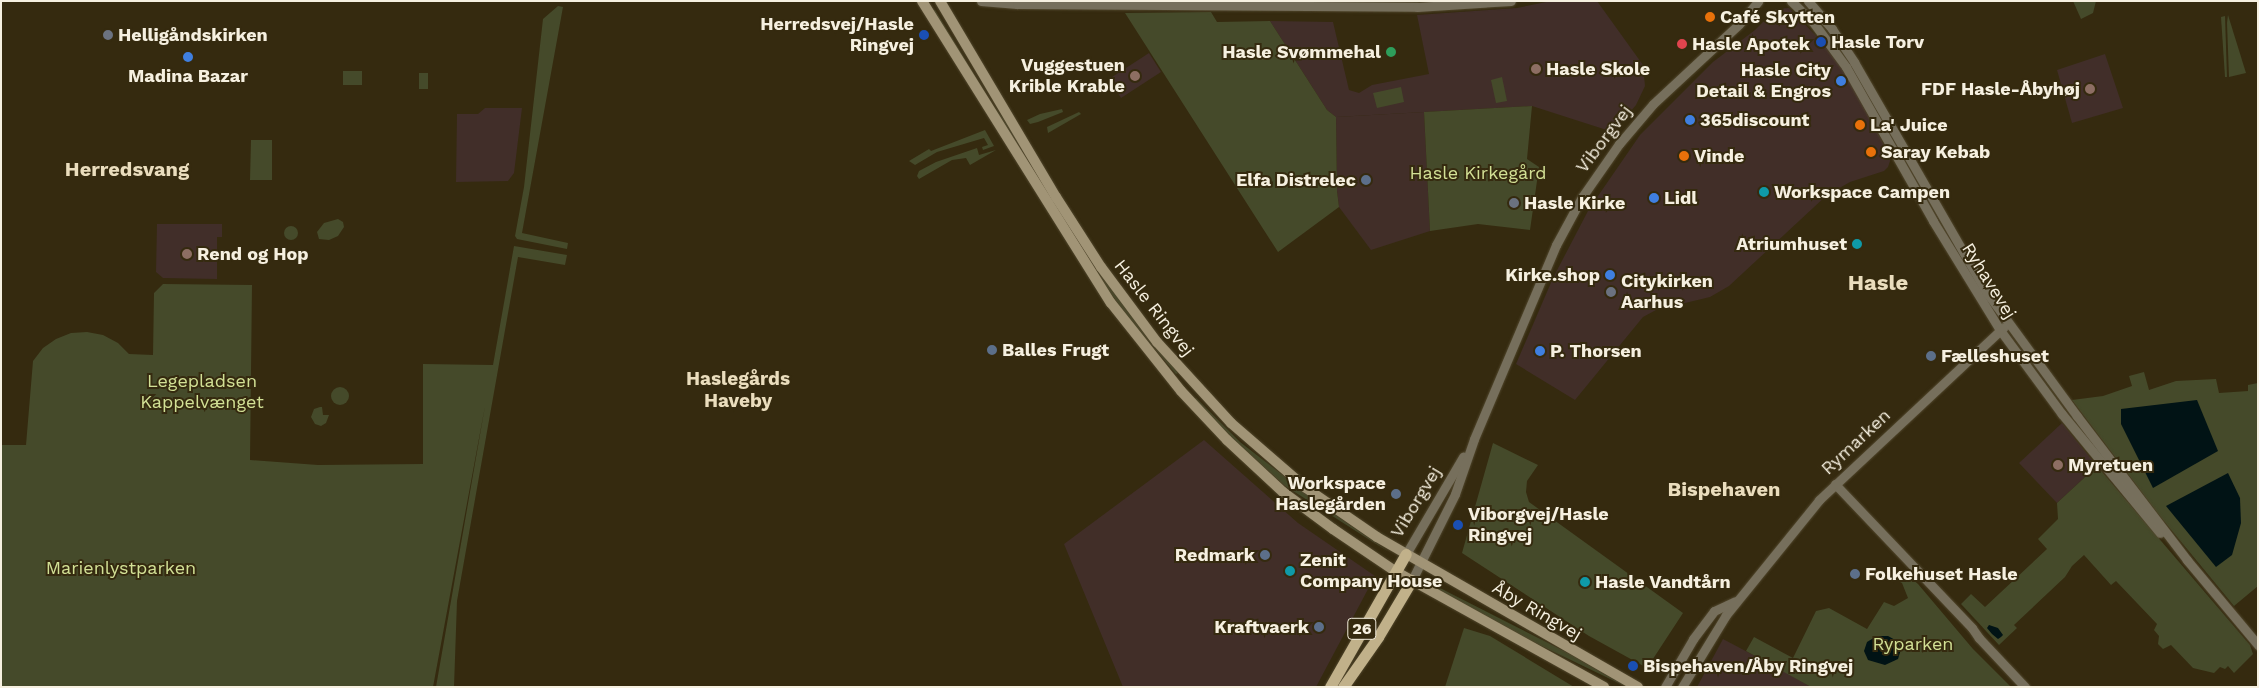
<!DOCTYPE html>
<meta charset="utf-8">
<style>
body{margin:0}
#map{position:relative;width:2259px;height:688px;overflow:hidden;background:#352a0f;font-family:"Work Sans",sans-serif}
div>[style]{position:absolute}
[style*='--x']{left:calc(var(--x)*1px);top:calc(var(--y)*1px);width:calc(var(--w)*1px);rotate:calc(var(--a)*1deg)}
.commercial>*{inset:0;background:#412e28}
.education>*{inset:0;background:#412e29}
.green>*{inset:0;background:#454a2a}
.round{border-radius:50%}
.water>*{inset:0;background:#011315}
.roads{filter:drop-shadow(0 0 1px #50462c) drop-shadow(0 0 1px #50462c)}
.tertiary>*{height:9px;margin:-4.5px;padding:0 4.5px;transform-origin:4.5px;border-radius:4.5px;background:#766f5c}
.secondary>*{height:10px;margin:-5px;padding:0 5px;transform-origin:5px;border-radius:5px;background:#a19476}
.primary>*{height:11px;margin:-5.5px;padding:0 5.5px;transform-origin:5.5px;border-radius:5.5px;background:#c1b18a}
.dots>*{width:14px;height:14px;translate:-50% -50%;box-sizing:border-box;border:2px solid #352a0f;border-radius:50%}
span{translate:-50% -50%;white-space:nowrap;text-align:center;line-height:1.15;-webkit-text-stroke:4px #352a0f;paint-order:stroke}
.shield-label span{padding:1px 4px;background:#352a0f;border:1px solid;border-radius:4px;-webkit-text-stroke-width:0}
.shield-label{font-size:16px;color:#f6f0e0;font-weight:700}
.poi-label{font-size:18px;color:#f6f0e0;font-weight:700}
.left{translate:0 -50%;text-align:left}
.right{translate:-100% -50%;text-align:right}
.street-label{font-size:18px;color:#f6f0e0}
.park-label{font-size:18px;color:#d2e095}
.neighbourhood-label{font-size:19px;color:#eaddbd;font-weight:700}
.quarter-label{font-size:20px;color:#eaddbd;font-weight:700}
.district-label{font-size:22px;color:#eaddbd;font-weight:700}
.frame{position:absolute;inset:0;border:2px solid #f6f0e0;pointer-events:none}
</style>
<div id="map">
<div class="commercial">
<div style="clip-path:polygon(1789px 8px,1818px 38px,1844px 71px,1891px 158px,1888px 167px,1884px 171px,1850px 182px,1827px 195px,1729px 286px,1710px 297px,1656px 310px,1643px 317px,1575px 400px,1516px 364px,1553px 278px,1589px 209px,1640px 135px,1713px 62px,1755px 30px,1776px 9px)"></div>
<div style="clip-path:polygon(1424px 112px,1430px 231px,1371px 250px,1339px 207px,1337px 191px,1336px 117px)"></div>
<div style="clip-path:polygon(1204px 440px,1298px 523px,1375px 576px,1316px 687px,1123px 687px,1064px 544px)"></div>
<div style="clip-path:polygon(1723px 639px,1787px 673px,1811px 687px,1697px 687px)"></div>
</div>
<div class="education">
<div style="clip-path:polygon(1551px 1px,1597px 1px,1643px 65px,1645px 86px,1636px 105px,1613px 132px,1532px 106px,1336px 117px,1327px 110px,1270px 21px,1333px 22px,1349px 90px,1359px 93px,1372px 85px,1429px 74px,1417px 15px,1517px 8px)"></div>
<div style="clip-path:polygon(1149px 53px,1161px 72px,1121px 98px,1109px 79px)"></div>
<div style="clip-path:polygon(2105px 54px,2123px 108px,2072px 123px,2057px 70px)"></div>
<div style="clip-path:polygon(485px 108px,522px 108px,514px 173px,508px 181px,456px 182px,457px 114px,478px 114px)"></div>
<div style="clip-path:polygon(157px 224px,222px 224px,222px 237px,217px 237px,217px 279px,163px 278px,156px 272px)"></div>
<div style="clip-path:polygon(2062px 423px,2097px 466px,2057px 503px,2019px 463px)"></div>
</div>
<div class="green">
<div style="clip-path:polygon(2073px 1px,2096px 1px,2093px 13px,2081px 19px)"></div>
<div style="clip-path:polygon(558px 6px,563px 7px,522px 233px,568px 243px,567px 249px,517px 239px,515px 236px,524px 187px,543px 19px)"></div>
<div style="clip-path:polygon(932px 10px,935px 10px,994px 107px,1007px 123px,1087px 254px,1129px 313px,1178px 373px,1176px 374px,1126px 315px,1107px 288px)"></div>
<div style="clip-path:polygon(1211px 12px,1217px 22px,1270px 21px,1327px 110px,1336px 117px,1337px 191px,1339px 207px,1278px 252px,1125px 13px)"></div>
<div style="clip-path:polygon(2228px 15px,2246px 73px,2229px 77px,2227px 23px)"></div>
<div style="clip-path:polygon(2225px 16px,2227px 77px,2225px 77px,2221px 17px)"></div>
<div style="clip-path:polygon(343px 71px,362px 71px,362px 85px,343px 85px)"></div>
<div style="clip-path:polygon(419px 73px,428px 73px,428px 89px,419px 89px)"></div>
<div style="clip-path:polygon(1502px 77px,1507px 101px,1496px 103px,1491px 80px)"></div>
<div style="clip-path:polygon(1401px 87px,1404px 102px,1377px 108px,1373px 93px)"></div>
<div style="clip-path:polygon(1532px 106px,1527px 159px,1539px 167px,1530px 230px,1478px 224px,1430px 231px,1424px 112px)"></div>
<div style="clip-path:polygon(1062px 109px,1063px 112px,1038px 122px,1030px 124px,1027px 120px,1040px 114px)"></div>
<div style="clip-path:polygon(1079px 112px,1081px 114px,1048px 133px,1047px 127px)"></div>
<div style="clip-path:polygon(985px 130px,994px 146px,983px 150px,982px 147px,988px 145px,984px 138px,937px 152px,915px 165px,909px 161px,929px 149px,931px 151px)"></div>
<div style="clip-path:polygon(251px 140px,272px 140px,272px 180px,250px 180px)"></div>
<div style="clip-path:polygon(977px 148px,979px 155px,996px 150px,970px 165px,966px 158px,952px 160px,919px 179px,917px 176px,919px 171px,936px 162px)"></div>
<div style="clip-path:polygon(338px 219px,343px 222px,344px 227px,338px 236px,329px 240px,319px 239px,317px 232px,324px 223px)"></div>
<div class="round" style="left:284px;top:226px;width:14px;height:14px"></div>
<div style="clip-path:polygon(514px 246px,567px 255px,565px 265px,518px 257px,457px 601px,454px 687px,436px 687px,485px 406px,433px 687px,1px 687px,1px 445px,26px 445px,33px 361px,43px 348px,56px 339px,71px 333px,87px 332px,103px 335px,118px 343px,129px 354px,153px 355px,154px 293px,163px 284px,252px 285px,250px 460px,318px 465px,423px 464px,423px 364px,493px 365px)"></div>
<div style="clip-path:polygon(2144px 372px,2149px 390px,2176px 381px,2216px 379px,2219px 393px,2248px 391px,2248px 385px,2258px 383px,2258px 586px,2234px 606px,2159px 515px,2072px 400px,2103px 396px,2132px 386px,2129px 376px)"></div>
<div class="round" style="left:331px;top:387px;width:18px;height:18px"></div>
<div style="clip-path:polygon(1196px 398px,1240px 442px,1324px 507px,1389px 552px,1285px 486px,1223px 430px,1194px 399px)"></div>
<div style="clip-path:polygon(320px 407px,322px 407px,323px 415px,329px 415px,326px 423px,321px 426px,315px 424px,311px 417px,314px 409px)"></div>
<div style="clip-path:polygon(1493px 443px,1538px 465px,1527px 481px,1526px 492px,1529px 502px,1683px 613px,1647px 668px,1589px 636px,1462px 553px)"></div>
<div style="clip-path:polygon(2097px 466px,2250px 645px,2253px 654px,2234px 673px,2228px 666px,2225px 669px,2220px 667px,2214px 673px,2193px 668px,2171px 645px,2163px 649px,2158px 644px,2159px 636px,2154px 630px,2157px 624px,2116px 581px,2111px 585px,2084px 555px,2072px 566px,2065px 577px,2014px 625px,2017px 628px,1999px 645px,1961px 604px,1971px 594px,1985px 607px,2047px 549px,2038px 539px,2058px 519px,2057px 503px)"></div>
<div style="clip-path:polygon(1896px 573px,1901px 575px,1905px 573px,1918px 584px,1973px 649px,2011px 687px,1811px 687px,1746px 651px,1754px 637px,1793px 658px,1816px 611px,1829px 608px,1867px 629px,1884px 602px,1894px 606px,1908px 598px,1902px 583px,1896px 580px)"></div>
<div style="clip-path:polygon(1430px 583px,1570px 654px,1627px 687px,1527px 639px,1429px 585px)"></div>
<div style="clip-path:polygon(1464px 628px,1490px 636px,1574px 687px,1445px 687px)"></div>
</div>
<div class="water">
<div style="clip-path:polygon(2197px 400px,2218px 451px,2153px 488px,2121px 424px,2121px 409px)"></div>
<div style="clip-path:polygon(2228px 473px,2240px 498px,2241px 523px,2232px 555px,2216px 567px,2166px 506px)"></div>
<div style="clip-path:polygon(1989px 625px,1998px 628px,2003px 635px,2001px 637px,1998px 639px,1992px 634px,1987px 628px)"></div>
<div style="clip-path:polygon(1888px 636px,1897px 641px,1901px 649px,1898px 659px,1885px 665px,1868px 660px,1864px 651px,1867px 642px,1877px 636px)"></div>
</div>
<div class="roads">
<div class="tertiary">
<div style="--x:981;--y:1;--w:36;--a:5"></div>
<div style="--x:1017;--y:4;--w:400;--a:0.4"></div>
<div style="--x:1417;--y:7;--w:94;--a:-3.7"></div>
<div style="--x:1791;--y:1;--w:30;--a:44"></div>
<div style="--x:1813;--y:22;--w:56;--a:53.7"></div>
<div style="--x:1846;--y:67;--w:177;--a:60.5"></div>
<div style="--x:1933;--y:221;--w:128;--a:58.4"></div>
<div style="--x:2000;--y:330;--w:104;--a:53.6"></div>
<div style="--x:2062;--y:414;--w:154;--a:50.5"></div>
<div style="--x:1808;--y:1;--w:37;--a:49"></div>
<div style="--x:1832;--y:29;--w:40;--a:56"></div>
<div style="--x:1854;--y:62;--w:267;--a:60.1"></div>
<div style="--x:1987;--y:293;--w:152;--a:53.8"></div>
<div style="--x:2077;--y:416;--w:181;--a:52.6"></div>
<div style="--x:2187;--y:560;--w:111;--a:50.1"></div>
<div style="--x:1835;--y:484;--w:199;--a:46.4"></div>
<div style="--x:1972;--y:628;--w:12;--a:55"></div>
<div style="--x:1979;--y:638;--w:67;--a:46.8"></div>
<div style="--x:1406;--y:554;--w:113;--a:-59.6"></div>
<div style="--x:1412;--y:580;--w:96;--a:-63.4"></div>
<div style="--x:1455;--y:494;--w:58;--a:-70.9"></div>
<div style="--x:1474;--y:439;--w:211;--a:-67.1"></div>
<div style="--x:1556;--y:245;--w:55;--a:-61.6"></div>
<div style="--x:1582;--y:197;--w:65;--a:-55.1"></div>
<div style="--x:1619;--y:144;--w:52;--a:-49.6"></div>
<div style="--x:1653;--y:104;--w:117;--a:-42.9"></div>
<div style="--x:1739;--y:24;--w:30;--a:-50"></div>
<div style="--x:1665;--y:687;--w:56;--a:-59.7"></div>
<div style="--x:1693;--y:639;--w:35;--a:-53"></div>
<div style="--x:1714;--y:611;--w:23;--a:-25"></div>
<div style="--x:1682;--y:687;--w:84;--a:-58.6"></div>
<div style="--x:1726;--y:615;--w:148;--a:-51"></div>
<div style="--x:1819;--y:500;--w:253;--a:-43.1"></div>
</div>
<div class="secondary">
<div style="--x:922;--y:1;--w:356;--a:58"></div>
<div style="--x:1111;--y:303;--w:112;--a:51.5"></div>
<div style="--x:1181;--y:391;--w:67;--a:46.8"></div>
<div style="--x:1227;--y:440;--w:76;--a:42.9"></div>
<div style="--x:1283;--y:492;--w:62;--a:36.5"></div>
<div style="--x:1333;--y:529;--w:75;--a:34.1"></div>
<div style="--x:1395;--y:571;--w:239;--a:29"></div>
<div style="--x:940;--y:1;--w:228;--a:59.4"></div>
<div style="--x:1056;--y:197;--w:83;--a:57.3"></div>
<div style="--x:1101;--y:267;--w:94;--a:53.3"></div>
<div style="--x:1157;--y:342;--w:110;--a:47.6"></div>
<div style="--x:1231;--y:423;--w:99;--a:40.9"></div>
<div style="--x:1306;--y:488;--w:86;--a:34.6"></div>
<div style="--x:1377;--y:537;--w:301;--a:29.9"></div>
</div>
<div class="primary">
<div style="--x:1330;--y:687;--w:153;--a:-60.3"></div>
<div style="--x:1343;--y:687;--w:61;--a:-55"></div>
<div style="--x:1378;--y:637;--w:66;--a:-59.2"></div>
</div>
</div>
<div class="dots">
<div style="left:1710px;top:17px;background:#e8710a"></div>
<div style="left:108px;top:35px;background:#6b7280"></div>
<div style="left:924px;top:35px;background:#1a4fb4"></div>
<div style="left:1821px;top:42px;background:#1a4fb4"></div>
<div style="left:1682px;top:44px;background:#e0444e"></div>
<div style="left:1391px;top:52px;background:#2e9e5b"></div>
<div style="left:188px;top:57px;background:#3f7fe0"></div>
<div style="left:1536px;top:69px;background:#8d6e63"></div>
<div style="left:1135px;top:76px;background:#8d6e63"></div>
<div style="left:1841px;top:81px;background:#3f7fe0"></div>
<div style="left:2090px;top:89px;background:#8d6e63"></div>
<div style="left:1690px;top:120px;background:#3f7fe0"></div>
<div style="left:1860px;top:125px;background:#e8710a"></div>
<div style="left:1871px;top:152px;background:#e8710a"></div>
<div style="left:1684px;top:156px;background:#e8710a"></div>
<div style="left:1366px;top:180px;background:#5c6f8a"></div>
<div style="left:1764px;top:192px;background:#0f9aa8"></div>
<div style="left:1654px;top:198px;background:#3f7fe0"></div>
<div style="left:1514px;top:203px;background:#6b7280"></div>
<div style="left:1857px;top:244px;background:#0f9aa8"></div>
<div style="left:187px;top:254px;background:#8d6e63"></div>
<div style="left:1610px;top:275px;background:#3f7fe0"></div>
<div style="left:1611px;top:292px;background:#6b7280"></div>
<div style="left:992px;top:350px;background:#5c6f8a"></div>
<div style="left:1540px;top:351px;background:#3f7fe0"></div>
<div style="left:1931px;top:356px;background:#5c6f8a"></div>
<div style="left:2058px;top:465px;background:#8d6e63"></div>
<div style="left:1396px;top:494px;background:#5c6f8a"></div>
<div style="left:1458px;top:525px;background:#1a4fb4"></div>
<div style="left:1265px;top:555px;background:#5c6f8a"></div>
<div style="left:1290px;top:571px;background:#0f9aa8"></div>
<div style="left:1855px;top:574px;background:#5c6f8a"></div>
<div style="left:1585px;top:582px;background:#0f9aa8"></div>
<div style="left:1319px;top:627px;background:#5c6f8a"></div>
<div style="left:1633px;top:666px;background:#1a4fb4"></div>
</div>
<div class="shield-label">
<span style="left:1362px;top:629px">26</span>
</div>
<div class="poi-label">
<span class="left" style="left:1720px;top:17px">Café Skytten</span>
<span class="right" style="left:914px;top:35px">Herredsvej/Hasle<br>Ringvej</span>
<span class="left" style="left:118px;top:35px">Helligåndskirken</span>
<span class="left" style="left:1831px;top:42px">Hasle Torv</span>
<span class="left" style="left:1692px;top:44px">Hasle Apotek</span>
<span class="right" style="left:1381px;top:52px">Hasle Svømmehal</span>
<span class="right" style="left:1125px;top:76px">Vuggestuen<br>Krible Krable</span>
<span class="left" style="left:1546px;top:69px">Hasle Skole</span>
<span class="right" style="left:1831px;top:81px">Hasle City<br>Detail &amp; Engros</span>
<span style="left:188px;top:76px">Madina Bazar</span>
<span class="right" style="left:2080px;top:89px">FDF Hasle-Åbyhøj</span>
<span class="left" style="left:1700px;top:120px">365discount</span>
<span class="left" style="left:1870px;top:125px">La' Juice</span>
<span class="left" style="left:1881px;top:152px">Saray Kebab</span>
<span class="left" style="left:1694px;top:156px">Vinde</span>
<span class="right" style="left:1356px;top:180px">Elfa Distrelec</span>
<span class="left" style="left:1774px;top:192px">Workspace Campen</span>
<span class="left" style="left:1664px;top:198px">Lidl</span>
<span class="left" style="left:1524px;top:203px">Hasle Kirke</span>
<span class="right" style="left:1847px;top:244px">Atriumhuset</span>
<span class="left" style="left:197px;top:254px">Rend og Hop</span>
<span class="right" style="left:1600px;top:275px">Kirke.shop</span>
<span class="left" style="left:1621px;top:292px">Citykirken<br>Aarhus</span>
<span class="left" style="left:1002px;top:350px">Balles Frugt</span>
<span class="left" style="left:1550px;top:351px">P. Thorsen</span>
<span class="left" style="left:1941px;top:356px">Fælleshuset</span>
<span class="left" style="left:2068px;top:465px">Myretuen</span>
<span class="right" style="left:1386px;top:494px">Workspace<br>Haslegården</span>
<span class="left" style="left:1468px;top:525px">Viborgvej/Hasle<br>Ringvej</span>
<span class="right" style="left:1255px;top:555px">Redmark</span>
<span class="left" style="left:1300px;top:571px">Zenit<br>Company House</span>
<span class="left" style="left:1865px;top:574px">Folkehuset Hasle</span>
<span class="left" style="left:1595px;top:582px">Hasle Vandtårn</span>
<span class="right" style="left:1309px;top:627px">Kraftvaerk</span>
<span class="left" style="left:1643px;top:666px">Bispehaven/Åby Ringvej</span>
</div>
<div class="street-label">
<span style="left:1604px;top:139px;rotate:-53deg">Viborgvej</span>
<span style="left:1989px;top:281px;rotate:58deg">Ryhavevej</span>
<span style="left:1154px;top:308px;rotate:52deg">Hasle Ringvej</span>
<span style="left:1856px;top:442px;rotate:-43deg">Rymarken</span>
<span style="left:1416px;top:502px;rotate:-59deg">Viborgvej</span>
<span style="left:1537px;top:611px;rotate:30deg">Åby Ringvej</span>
</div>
<div class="park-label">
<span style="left:1478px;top:173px">Hasle Kirkegård</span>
<span style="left:202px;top:392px">Legepladsen<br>Kappelvænget</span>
<span style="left:121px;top:568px">Marienlystparken</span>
<span style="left:1913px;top:644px">Ryparken</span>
</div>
<div class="neighbourhood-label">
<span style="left:738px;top:390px">Haslegårds<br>Haveby</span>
</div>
<div class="quarter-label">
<span style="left:127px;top:169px">Herredsvang</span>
<span style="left:1724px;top:489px">Bispehaven</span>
</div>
<div class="district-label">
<span style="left:1878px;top:283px">Hasle</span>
</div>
<div class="frame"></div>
</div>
